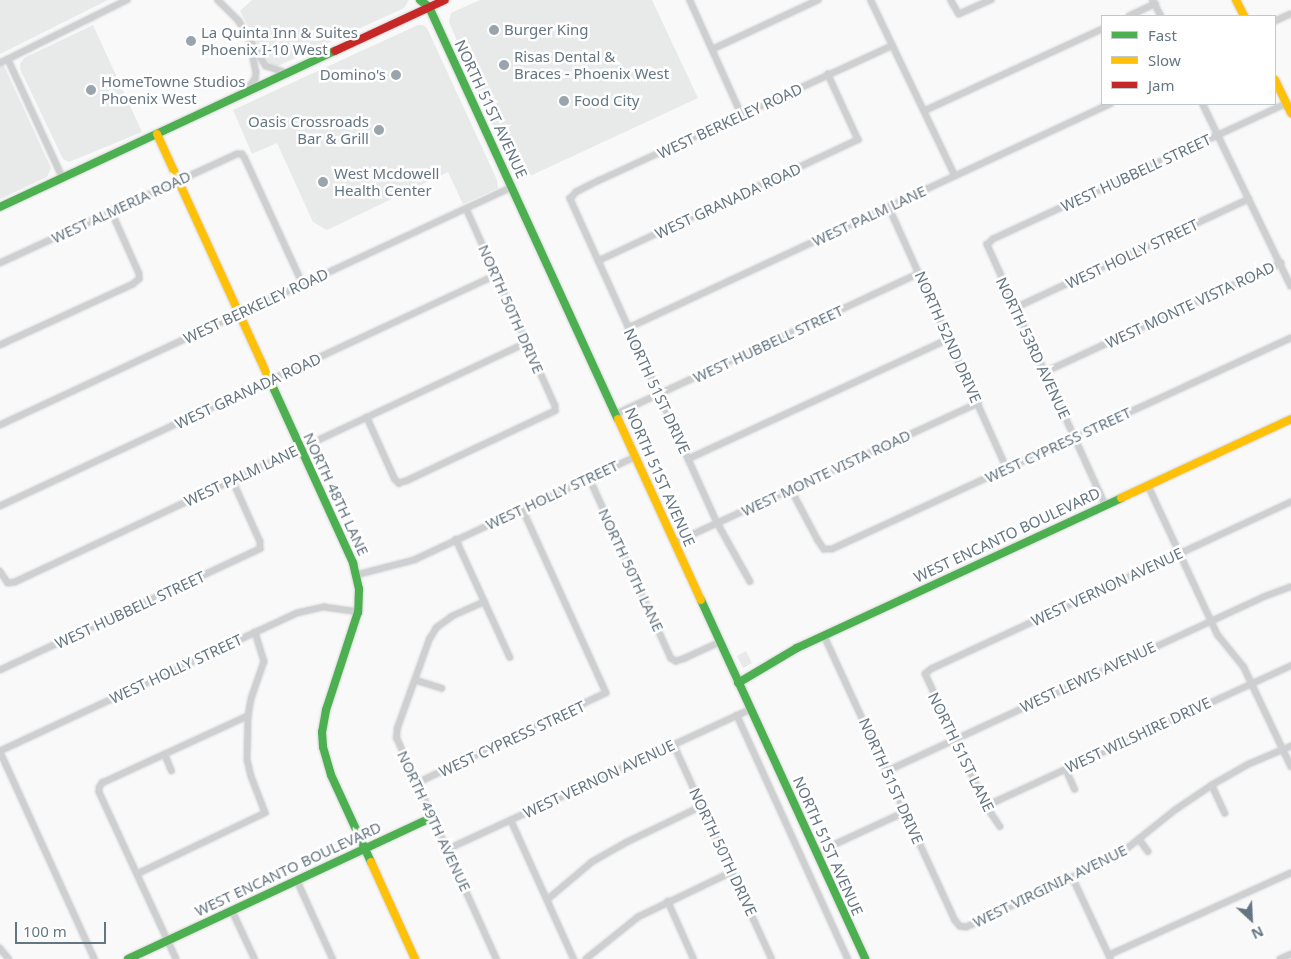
<!DOCTYPE html>
<style>
body{margin:0}
#map{position:relative;width:1291px;height:959px;overflow:hidden;background:#f9f9f9;font-family:"Noto Sans",sans-serif}
div>[style]{position:absolute}
[style*='--x']{left:calc(var(--x)*1px);top:calc(var(--y)*1px);width:calc(var(--w)*1px);rotate:calc(var(--a)*1deg)}
.built>*{inset:0;background:#e8e9e9}
.roads{filter:drop-shadow(0 0 1px #d5d6d7) drop-shadow(0 0 1px #d5d6d7)}
.street>*{height:5.5px;margin:-2.75px;padding:0 2.75px;transform-origin:2.75px;border-radius:2.75px;background:#cecfd0}
.fast>*{height:8px;margin:-4px;padding:0 4px;transform-origin:4px;border-radius:4px;background:#4caf50}
.slow>*{height:8px;margin:-4px;padding:0 4px;transform-origin:4px;border-radius:4px;background:#ffc107}
.jam>*{height:8px;margin:-4px;padding:0 4px;transform-origin:4px;border-radius:4px;background:#c62828}
.dots>*{width:14px;height:14px;translate:-50% -50%;box-sizing:border-box;border:2px solid #fff;border-radius:50%}
span{translate:-50% -50%;white-space:nowrap;text-align:center;line-height:1.15;-webkit-text-stroke:5px #fff;paint-order:stroke}
.poi-label{font-size:15px;color:#657683}
.left{translate:0 -50%;text-align:left}
.right{translate:-100% -50%;text-align:right}
.street-label{font-size:15px;color:#657683}
.legend{position:absolute;left:1101px;top:15px;width:175px;height:90px;box-sizing:border-box;background:#fff;border:1px solid #c1c8cd;margin:0;padding:6px 9px;list-style:none;font-size:15px;color:#657683}
.legend li{display:flex;align-items:center;gap:10px;height:25px}
.legend b{width:25px;border:1px solid #c1c8cd}
.north{position:absolute;left:1226px;top:894px;width:50px;height:50px;-webkit-text-stroke:4px #fff;paint-order:stroke;rotate:155deg;font-size:14px;font-weight:700;line-height:20px;text-align:center;color:#657683}
.north::after{content:'';display:block;margin:auto;width:18px;height:22px;background:#657683;clip-path:polygon(50% 0,100% 100%,50% 72%,0 100%)}
.scale{position:absolute;left:15px;top:922px;width:91px;height:22px;box-sizing:border-box;border:2px solid #657683;border-top:0;padding-left:6px;font-size:15px;line-height:18px;white-space:nowrap;color:#657683;-webkit-text-stroke:4px #fff;paint-order:stroke}
</style>
<div id="map">
<div class="built">
<div style="clip-path:polygon(0 0,108px 0,0 54px)"></div>
<div style="clip-path:polygon(252px 0,409px 0,404px 8px,278px 66px,270px 64px,265px 58px,240px 11px)"></div>
<div style="clip-path:polygon(480px 0,652px 0,698px 98px,517px 182px,449px 22px,451px 13px)"></div>
<div style="clip-path:polygon(93px 25px,142px 132px,69px 162px,63px 159px,20px 69px,20px 64px,24px 58px)"></div>
<div style="clip-path:polygon(418px 25px,423px 25px,427px 28px,497px 180px,498px 188px,463px 204px,448px 172px,327px 230px,313px 222px,277px 143px,252px 154px,233px 110px)"></div>
<div style="clip-path:polygon(0 57px,51px 168px,47px 177px,0 199px)"></div>
<div style="clip-path:polygon(746px 651px,752px 663px,743px 668px,737px 656px)"></div>
</div>
<div class="roads">
<div class="street">
<div style="--x:218;--y:0;--w:30;--a:45"></div>
<div style="--x:239;--y:21;--w:52;--a:59"></div>
<div style="--x:266;--y:66;--w:23;--a:18"></div>
<div style="--x:690;--y:0;--w:126;--a:65.7"></div>
<div style="--x:871;--y:0;--w:194;--a:64.4"></div>
<div style="--x:951;--y:0;--w:16;--a:60"></div>
<div style="--x:959;--y:14;--w:35;--a:-24"></div>
<div style="--x:1153;--y:0;--w:18;--a:63"></div>
<div style="--x:1129;--y:16;--w:29;--a:-25"></div>
<div style="--x:1275;--y:21;--w:17;--a:-24"></div>
<div style="--x:713;--y:49;--w:116;--a:-25"></div>
<div style="--x:8;--y:59;--w:131;--a:65.2"></div>
<div style="--x:0;--y:63;--w:142;--a:-26.4"></div>
<div style="--x:246;--y:91;--w:15;--a:-53"></div>
<div style="--x:255;--y:79;--w:6;--a:-81"></div>
<div style="--x:256;--y:73;--w:30;--a:-102"></div>
<div style="--x:1203;--y:104;--w:202;--a:64.2"></div>
<div style="--x:924;--y:111;--w:196;--a:-24.7"></div>
<div style="--x:889;--y:207;--w:286;--a:65.7"></div>
<div style="--x:598;--y:261;--w:287;--a:-25"></div>
<div style="--x:858;--y:140;--w:72;--a:-114.8"></div>
<div style="--x:0;--y:263;--w:261;--a:-24.7"></div>
<div style="--x:237;--y:154;--w:5;--a:0"></div>
<div style="--x:242;--y:154;--w:5;--a:53"></div>
<div style="--x:245;--y:158;--w:139;--a:65.3"></div>
<div style="--x:1015;--y:308;--w:258;--a:-25"></div>
<div style="--x:628;--y:328;--w:532;--a:-24.93"></div>
<div style="--x:0;--y:345;--w:146;--a:-24.6"></div>
<div style="--x:133;--y:284;--w:8;--a:-40"></div>
<div style="--x:139;--y:279;--w:5;--a:-90"></div>
<div style="--x:139;--y:274;--w:69;--a:-114"></div>
<div style="--x:1045;--y:372;--w:260;--a:-24.8"></div>
<div style="--x:616;--y:414;--w:335;--a:-24.9"></div>
<div style="--x:367;--y:417;--w:68;--a:65.7"></div>
<div style="--x:395;--y:479;--w:6;--a:45"></div>
<div style="--x:399;--y:483;--w:7;--a:-16"></div>
<div style="--x:406;--y:481;--w:165;--a:-25.2"></div>
<div style="--x:555;--y:411;--w:5;--a:-90"></div>
<div style="--x:555;--y:406;--w:216;--a:-114.3"></div>
<div style="--x:0;--y:425;--w:565;--a:-24.93"></div>
<div style="--x:688;--y:459;--w:287;--a:-24.7"></div>
<div style="--x:589;--y:477;--w:199;--a:65.6"></div>
<div style="--x:671;--y:658;--w:6;--a:31"></div>
<div style="--x:676;--y:661;--w:7;--a:-16"></div>
<div style="--x:683;--y:659;--w:41;--a:-24.7"></div>
<div style="--x:1148;--y:485;--w:166;--a:65"></div>
<div style="--x:1218;--y:635;--w:41;--a:50.9"></div>
<div style="--x:1244;--y:667;--w:110;--a:64.6"></div>
<div style="--x:791;--y:489;--w:58;--a:62.1"></div>
<div style="--x:818;--y:540;--w:11;--a:56"></div>
<div style="--x:824;--y:549;--w:8;--a:0"></div>
<div style="--x:832;--y:549;--w:505;--a:-24.69"></div>
<div style="--x:1105;--y:505;--w:286;--a:-114.4"></div>
<div style="--x:987;--y:245;--w:8;--a:-45"></div>
<div style="--x:993;--y:239;--w:324;--a:-24.8"></div>
<div style="--x:0;--y:506;--w:547;--a:-24.97"></div>
<div style="--x:456;--y:539;--w:130;--a:65.4"></div>
<div style="--x:674;--y:543;--w:335;--a:-24.7"></div>
<div style="--x:0;--y:571;--w:14;--a:56"></div>
<div style="--x:8;--y:583;--w:7;--a:-8"></div>
<div style="--x:15;--y:582;--w:564;--a:-25.07"></div>
<div style="--x:356;--y:575;--w:60;--a:-14.5"></div>
<div style="--x:414;--y:560;--w:244;--a:-25"></div>
<div style="--x:750;--y:582;--w:68;--a:-119.2"></div>
<div style="--x:717;--y:523;--w:356;--a:-114.4"></div>
<div style="--x:570;--y:199;--w:9;--a:-49"></div>
<div style="--x:576;--y:192;--w:25;--a:-27"></div>
<div style="--x:598;--y:181;--w:324;--a:-24.7"></div>
<div style="--x:485;--y:602;--w:36;--a:156"></div>
<div style="--x:452;--y:617;--w:19;--a:144"></div>
<div style="--x:437;--y:628;--w:13;--a:122"></div>
<div style="--x:430;--y:639;--w:95;--a:109.8"></div>
<div style="--x:398;--y:728;--w:10;--a:96"></div>
<div style="--x:397;--y:738;--w:243;--a:65.7"></div>
<div style="--x:824;--y:635;--w:314;--a:65.3"></div>
<div style="--x:955;--y:920;--w:8;--a:50"></div>
<div style="--x:960;--y:926;--w:6;--a:9"></div>
<div style="--x:966;--y:927;--w:5;--a:-22"></div>
<div style="--x:971;--y:925;--w:164;--a:-25.3"></div>
<div style="--x:1119;--y:855;--w:72;--a:-38.8"></div>
<div style="--x:1175;--y:810;--w:45;--a:-34"></div>
<div style="--x:1212;--y:785;--w:43;--a:-29.6"></div>
<div style="--x:1249;--y:764;--w:46;--a:-23.2"></div>
<div style="--x:0;--y:670;--w:287;--a:-25"></div>
<div style="--x:260;--y:549;--w:7;--a:-90"></div>
<div style="--x:260;--y:542;--w:68;--a:-114.3"></div>
<div style="--x:415;--y:680;--w:28;--a:17"></div>
<div style="--x:737;--y:715;--w:268;--a:65.5"></div>
<div style="--x:674;--y:745;--w:235;--a:65.4"></div>
<div style="--x:0;--y:751;--w:327;--a:-24.9"></div>
<div style="--x:297;--y:613;--w:28;--a:-13"></div>
<div style="--x:324;--y:607;--w:34;--a:8"></div>
<div style="--x:0;--y:751;--w:229;--a:65.5"></div>
<div style="--x:165;--y:754;--w:18;--a:68"></div>
<div style="--x:1066;--y:769;--w:22;--a:66"></div>
<div style="--x:887;--y:771;--w:414;--a:-24.8"></div>
<div style="--x:1263;--y:597;--w:30;--a:-20"></div>
<div style="--x:417;--y:783;--w:209;--a:-25.5"></div>
<div style="--x:606;--y:693;--w:202;--a:-114.5"></div>
<div style="--x:1212;--y:785;--w:31;--a:65"></div>
<div style="--x:986;--y:806;--w:336;--a:-24.7"></div>
<div style="--x:511;--y:820;--w:153;--a:65.6"></div>
<div style="--x:1000;--y:827;--w:25;--a:-124"></div>
<div style="--x:986;--y:806;--w:145;--a:-114.8"></div>
<div style="--x:925;--y:674;--w:8;--a:-40"></div>
<div style="--x:931;--y:669;--w:397;--a:-24.9"></div>
<div style="--x:1140;--y:840;--w:14;--a:54"></div>
<div style="--x:448;--y:849;--w:334;--a:-24.8"></div>
<div style="--x:816;--y:853;--w:98;--a:-24.7"></div>
<div style="--x:137;--y:874;--w:142;--a:-25.5"></div>
<div style="--x:265;--y:813;--w:39;--a:-111"></div>
<div style="--x:251;--y:777;--w:17;--a:-103"></div>
<div style="--x:247;--y:760;--w:44;--a:-88.7"></div>
<div style="--x:248;--y:716;--w:17;--a:-80"></div>
<div style="--x:251;--y:699;--w:39;--a:-71"></div>
<div style="--x:264;--y:662;--w:31;--a:-107"></div>
<div style="--x:1073;--y:878;--w:89;--a:64.9"></div>
<div style="--x:297;--y:880;--w:87;--a:65.5"></div>
<div style="--x:548;--y:899;--w:57;--a:-40.1"></div>
<div style="--x:592;--y:862;--w:40;--a:-29.7"></div>
<div style="--x:627;--y:842;--w:83;--a:-25.6"></div>
<div style="--x:668;--y:901;--w:64;--a:65.9"></div>
<div style="--x:232;--y:910;--w:54;--a:64.9"></div>
<div style="--x:0;--y:948;--w:14;--a:51"></div>
<div style="--x:1109;--y:955;--w:200;--a:-24.3"></div>
<div style="--x:176;--y:959;--w:184;--a:-114.8"></div>
<div style="--x:99;--y:792;--w:4;--a:-90"></div>
<div style="--x:99;--y:788;--w:6;--a:-59"></div>
<div style="--x:102;--y:783;--w:161;--a:-24.7"></div>
<div style="--x:586;--y:959;--w:67;--a:-38.9"></div>
<div style="--x:638;--y:917;--w:104;--a:-25.6"></div>
<div style="--x:1280;--y:959;--w:12;--a:-24"></div>
</div>
<div class="fast">
<div style="--x:420;--y:0;--w:11;--a:38"></div>
<div style="--x:429;--y:7;--w:453;--a:65.4"></div>
<div style="--x:0;--y:207;--w:370;--a:-25"></div>
<div style="--x:272;--y:385;--w:196;--a:65.5"></div>
<div style="--x:353;--y:563;--w:27;--a:77"></div>
<div style="--x:359;--y:589;--w:23;--a:92"></div>
<div style="--x:358;--y:612;--w:103;--a:108.1"></div>
<div style="--x:326;--y:710;--w:22;--a:100"></div>
<div style="--x:322;--y:732;--w:15;--a:86"></div>
<div style="--x:323;--y:747;--w:29;--a:74"></div>
<div style="--x:331;--y:775;--w:96;--a:65.3"></div>
<div style="--x:701;--y:600;--w:395;--a:65.4"></div>
<div style="--x:738;--y:683;--w:69;--a:-30.7"></div>
<div style="--x:797;--y:648;--w:357;--a:-24.8"></div>
<div style="--x:128;--y:959;--w:336;--a:-25"></div>
</div>
<div class="slow">
<div style="--x:1236;--y:0;--w:18;--a:63"></div>
<div style="--x:1275;--y:80;--w:37;--a:64"></div>
<div style="--x:157;--y:134;--w:276;--a:65.4"></div>
<div style="--x:618;--y:419;--w:199;--a:65.4"></div>
<div style="--x:1121;--y:498;--w:187;--a:-24.9"></div>
<div style="--x:371;--y:862;--w:107;--a:65.6"></div>
</div>
<div class="jam">
<div style="--x:335;--y:51;--w:121;--a:-24.9"></div>
</div>
</div>
<div class="dots">
<div style="left:494px;top:30px;background:#99a4ac"></div>
<div style="left:191px;top:41px;background:#99a4ac"></div>
<div style="left:504px;top:65px;background:#99a4ac"></div>
<div style="left:396px;top:75px;background:#99a4ac"></div>
<div style="left:91px;top:90px;background:#99a4ac"></div>
<div style="left:564px;top:101px;background:#99a4ac"></div>
<div style="left:379px;top:130px;background:#99a4ac"></div>
<div style="left:323px;top:182px;background:#99a4ac"></div>
</div>
<div class="poi-label">
<span class="left" style="left:504px;top:30px">Burger King</span>
<span class="left" style="left:201px;top:41px">La Quinta Inn &amp; Suites<br>Phoenix I-10 West</span>
<span class="left" style="left:514px;top:65px">Risas Dental &amp;<br>Braces - Phoenix West</span>
<span class="right" style="left:386px;top:75px">Domino's</span>
<span class="left" style="left:101px;top:90px">HomeTowne Studios<br>Phoenix West</span>
<span class="left" style="left:574px;top:101px">Food City</span>
<span class="right" style="left:369px;top:130px">Oasis Crossroads<br>Bar &amp; Grill</span>
<span class="left" style="left:334px;top:182px">West Mcdowell<br>Health Center</span>
</div>
<div class="street-label">
<span style="left:491px;top:109px;rotate:65deg">NORTH 51ST AVENUE</span>
<span style="left:730px;top:121px;rotate:-25deg">WEST BERKELEY ROAD</span>
<span style="left:1136px;top:173px;rotate:-25deg">WEST HUBBELL STREET</span>
<span style="left:728px;top:201px;rotate:-25deg">WEST GRANADA ROAD</span>
<span style="left:121px;top:207px;rotate:-25deg">WEST ALMERIA ROAD</span>
<span style="left:869px;top:216px;rotate:-25deg">WEST PALM LANE</span>
<span style="left:1132px;top:254px;rotate:-25deg">WEST HOLLY STREET</span>
<span style="left:1190px;top:305px;rotate:-25deg">WEST MONTE VISTA ROAD</span>
<span style="left:256px;top:306px;rotate:-25deg">WEST BERKELEY ROAD</span>
<span style="left:511px;top:309px;rotate:66deg">NORTH 50TH DRIVE</span>
<span style="left:948px;top:337px;rotate:66deg">NORTH 52ND DRIVE</span>
<span style="left:768px;top:344px;rotate:-25deg">WEST HUBBELL STREET</span>
<span style="left:1033px;top:348px;rotate:65deg">NORTH 53RD AVENUE</span>
<span style="left:248px;top:391px;rotate:-25deg">WEST GRANADA ROAD</span>
<span style="left:657px;top:391px;rotate:65deg">NORTH 51ST DRIVE</span>
<span style="left:1058px;top:445px;rotate:-25deg">WEST CYPRESS STREET</span>
<span style="left:826px;top:473px;rotate:-25deg">WEST MONTE VISTA ROAD</span>
<span style="left:241px;top:476px;rotate:-25deg">WEST PALM LANE</span>
<span style="left:660px;top:477px;rotate:66deg">NORTH 51ST AVENUE</span>
<span style="left:336px;top:494px;rotate:65deg">NORTH 48TH LANE</span>
<span style="left:552px;top:495px;rotate:-25deg">WEST HOLLY STREET</span>
<span style="left:1007px;top:535px;rotate:-25deg">WEST ENCANTO BOULEVARD</span>
<span style="left:631px;top:570px;rotate:65deg">NORTH 50TH LANE</span>
<span style="left:1107px;top:587px;rotate:-25deg">WEST VERNON AVENUE</span>
<span style="left:130px;top:610px;rotate:-25deg">WEST HUBBELL STREET</span>
<span style="left:176px;top:669px;rotate:-25deg">WEST HOLLY STREET</span>
<span style="left:1088px;top:677px;rotate:-25deg">WEST LEWIS AVENUE</span>
<span style="left:1138px;top:735px;rotate:-25deg">WEST WILSHIRE DRIVE</span>
<span style="left:512px;top:739px;rotate:-25deg">WEST CYPRESS STREET</span>
<span style="left:961px;top:752px;rotate:64deg">NORTH 51ST LANE</span>
<span style="left:599px;top:779px;rotate:-25deg">WEST VERNON AVENUE</span>
<span style="left:891px;top:781px;rotate:66deg">NORTH 51ST DRIVE</span>
<span style="left:434px;top:821px;rotate:65deg">NORTH 49TH AVENUE</span>
<span style="left:828px;top:846px;rotate:66deg">NORTH 51ST AVENUE</span>
<span style="left:723px;top:852px;rotate:65deg">NORTH 50TH DRIVE</span>
<span style="left:288px;top:869px;rotate:-25deg">WEST ENCANTO BOULEVARD</span>
<span style="left:1050px;top:886px;rotate:-26deg">WEST VIRGINIA AVENUE</span>
</div>
<ul class="legend">
<li><b style="height:6px;background:#4caf50"></b>Fast</li>
<li><b style="height:6px;background:#ffc107"></b>Slow</li>
<li><b style="height:6px;background:#c62828"></b>Jam</li>
</ul>
<div class="north">N</div>
<div class="scale">100 m</div>
</div>
